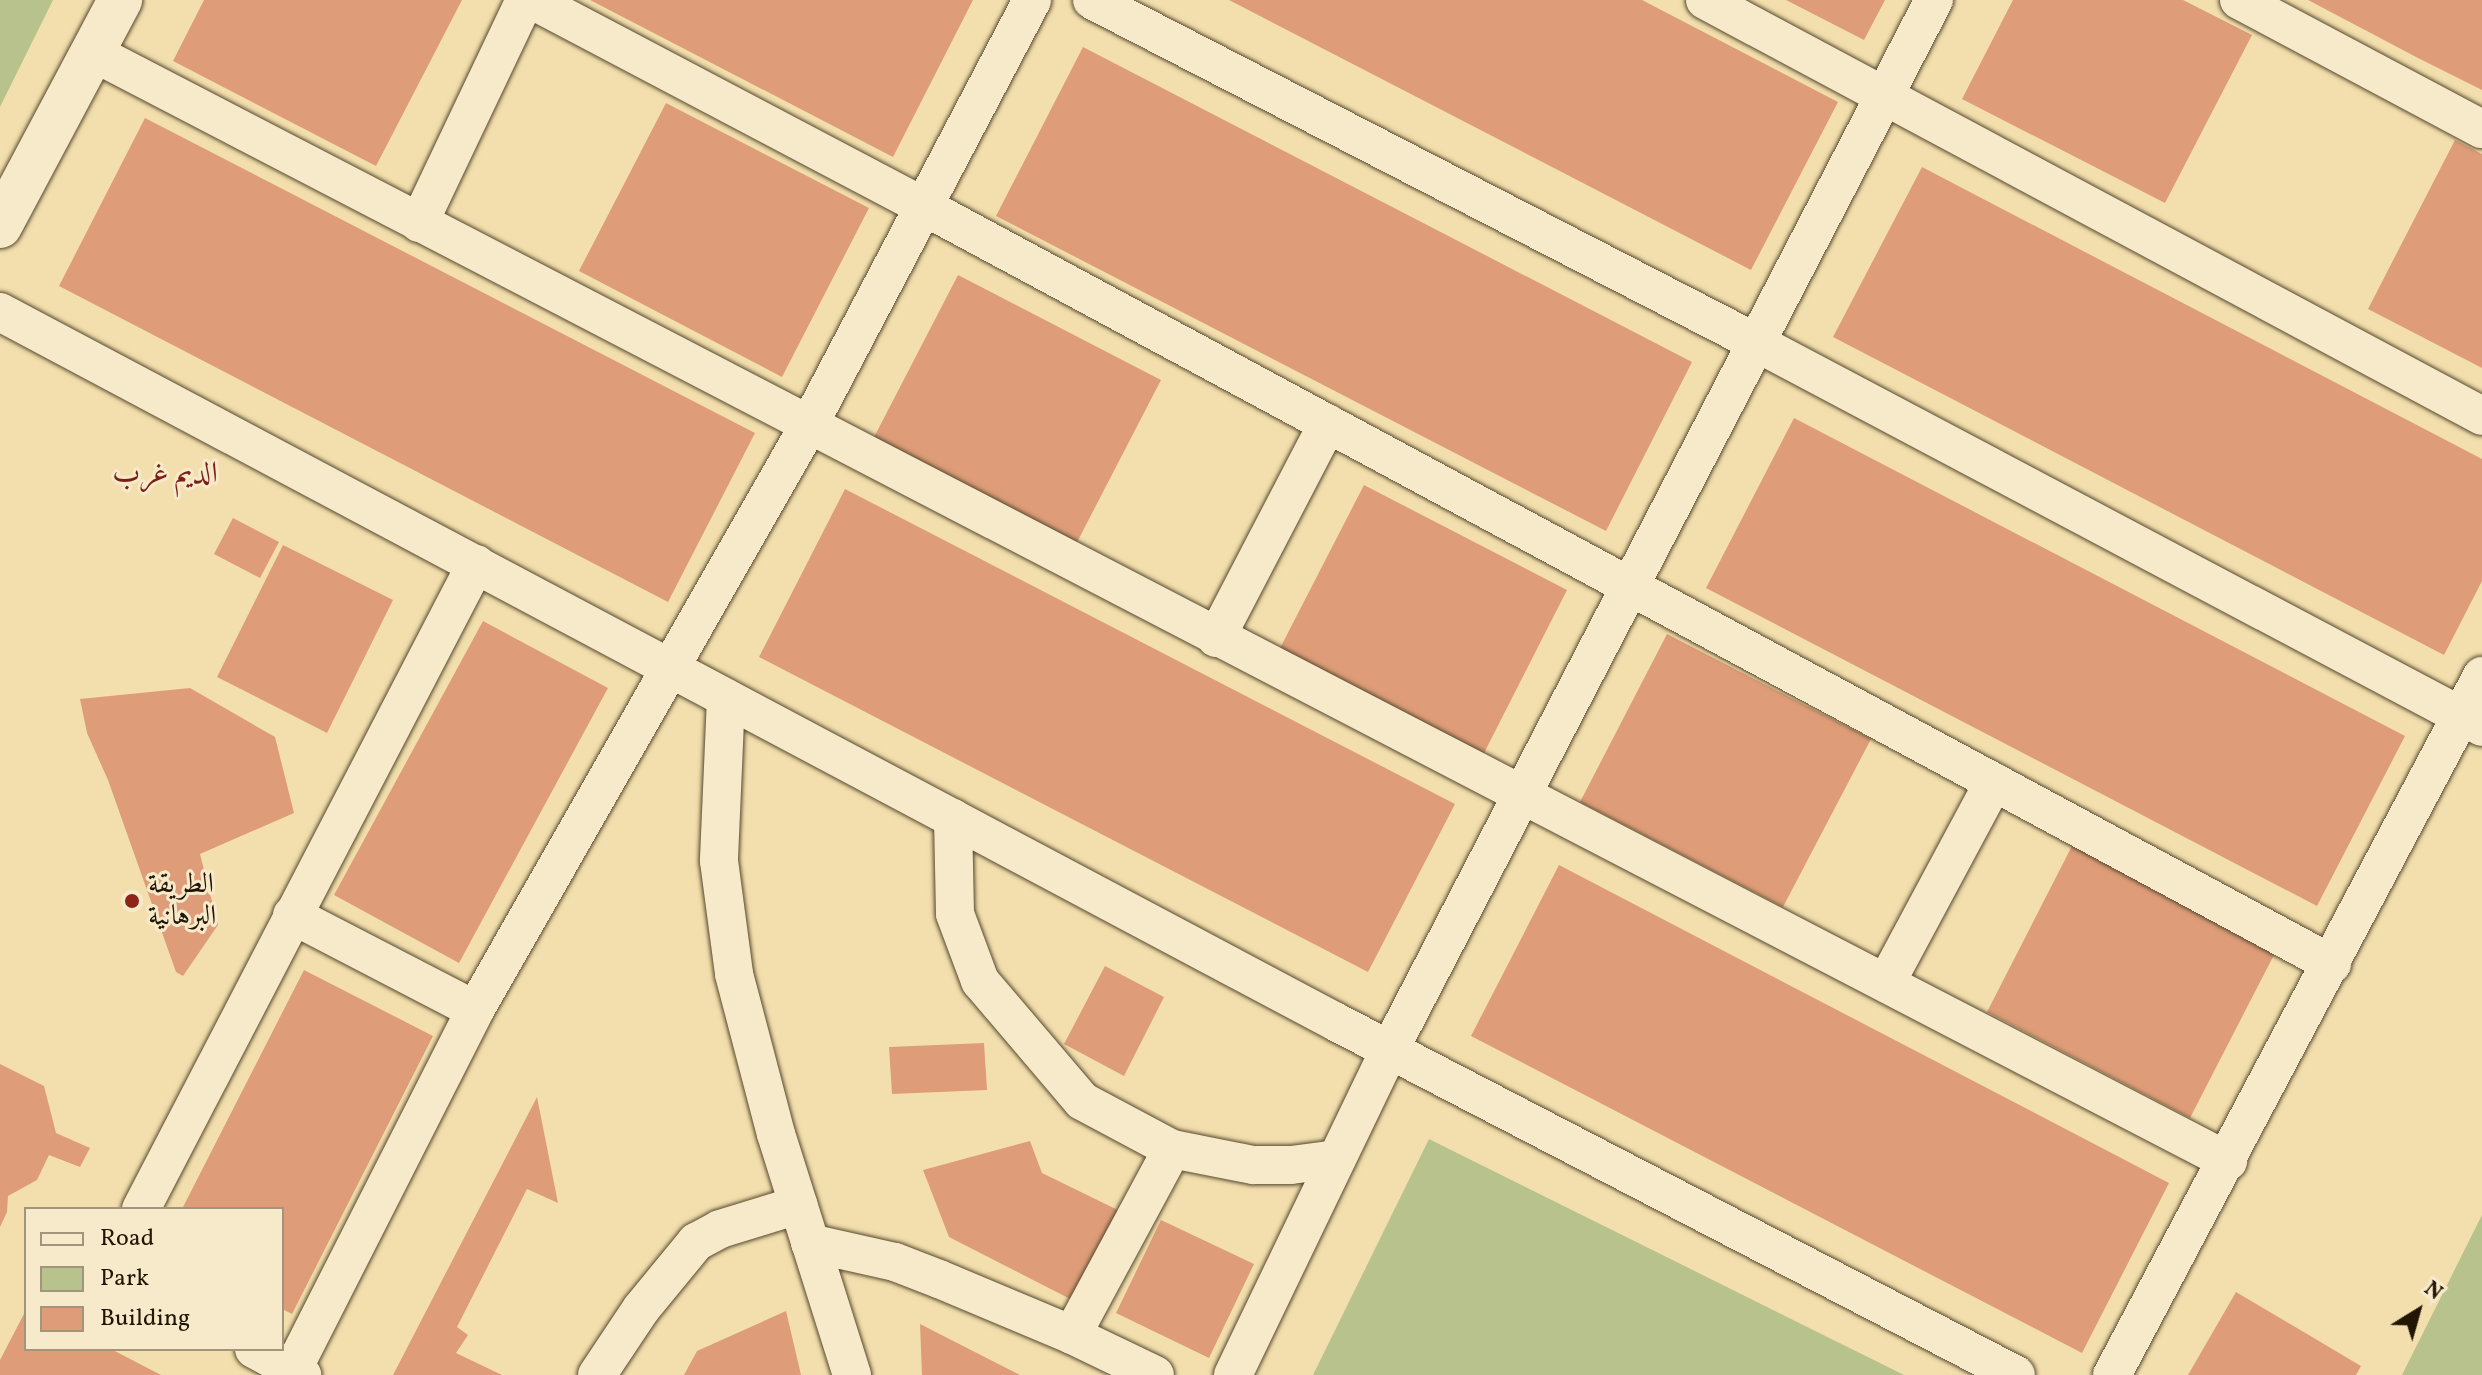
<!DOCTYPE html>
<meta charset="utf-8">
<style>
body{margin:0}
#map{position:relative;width:2482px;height:1375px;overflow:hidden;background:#f3dfad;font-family:Vollkorn,Amiri,serif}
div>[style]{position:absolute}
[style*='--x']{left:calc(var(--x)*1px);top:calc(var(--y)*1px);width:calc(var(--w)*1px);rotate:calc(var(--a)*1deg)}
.green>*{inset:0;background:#b8c28c}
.building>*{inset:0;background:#de9d78}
.roads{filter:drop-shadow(0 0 2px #56482e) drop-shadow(0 0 2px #56482e)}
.minor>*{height:38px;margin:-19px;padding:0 19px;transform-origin:19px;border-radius:19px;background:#f7eaca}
.tertiary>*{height:44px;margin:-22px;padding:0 22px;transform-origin:22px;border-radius:22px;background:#f7eaca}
.dots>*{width:22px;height:22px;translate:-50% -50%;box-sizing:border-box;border:4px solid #f7eaca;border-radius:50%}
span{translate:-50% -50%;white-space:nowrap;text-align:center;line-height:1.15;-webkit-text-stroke:6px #f7eaca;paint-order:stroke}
.poi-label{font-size:28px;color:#211504}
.left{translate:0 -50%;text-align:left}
.neighbourhood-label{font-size:30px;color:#7a1f14}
.legend{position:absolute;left:24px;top:1207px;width:260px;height:144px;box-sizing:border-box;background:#f7eaca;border:2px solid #a1957b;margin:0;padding:10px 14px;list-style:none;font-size:24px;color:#211504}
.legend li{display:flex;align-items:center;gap:16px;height:40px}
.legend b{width:40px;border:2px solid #a1957b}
.north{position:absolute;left:2378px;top:1271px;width:80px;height:80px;-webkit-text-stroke:6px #f7eaca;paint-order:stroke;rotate:37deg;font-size:22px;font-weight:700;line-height:32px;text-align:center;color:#211504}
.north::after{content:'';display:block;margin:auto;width:28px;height:36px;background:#211504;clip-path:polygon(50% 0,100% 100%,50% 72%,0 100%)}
</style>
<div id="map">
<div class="green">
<div style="clip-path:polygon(0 0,53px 0,0 107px)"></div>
<div style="clip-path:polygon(1429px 1139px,1904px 1375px,1313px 1375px)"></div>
<div style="clip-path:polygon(2482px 1215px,2482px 1375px,2402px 1375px)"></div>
</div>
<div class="building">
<div style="clip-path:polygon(204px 0,462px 0,376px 166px,173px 61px)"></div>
<div style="clip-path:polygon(590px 0,973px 0,893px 157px)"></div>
<div style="clip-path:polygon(1229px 0,1642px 0,1838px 102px,1751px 270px)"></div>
<div style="clip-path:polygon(1786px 0,1885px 0,1864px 40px)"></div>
<div style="clip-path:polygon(2013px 0,2183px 0,2252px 35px,2165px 203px,1962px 99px)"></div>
<div style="clip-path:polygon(2308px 0,2482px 0,2482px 90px,2418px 58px)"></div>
<div style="clip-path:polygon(1083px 47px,1692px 362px,1606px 531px,996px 216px)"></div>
<div style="clip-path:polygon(666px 103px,869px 208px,782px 377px,579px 271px)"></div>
<div style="clip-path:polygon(145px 118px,755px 433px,668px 602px,59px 286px)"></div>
<div style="clip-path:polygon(2455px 140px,2482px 154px,2482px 368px,2368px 309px)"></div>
<div style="clip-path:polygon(1922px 167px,2482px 459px,2482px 581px,2444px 655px,1833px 337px)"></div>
<div style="clip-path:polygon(958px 275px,1161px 380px,1074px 548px,871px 443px)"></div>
<div style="clip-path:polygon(1794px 418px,2405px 736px,2317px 906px,1706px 588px)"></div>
<div style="clip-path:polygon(1364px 485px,1567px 590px,1481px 759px,1277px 654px)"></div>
<div style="clip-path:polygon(845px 489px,1455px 804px,1368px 972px,759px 657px)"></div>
<div style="clip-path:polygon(233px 518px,279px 542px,260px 578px,214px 554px)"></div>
<div style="clip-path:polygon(283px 545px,393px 600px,327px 733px,217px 677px)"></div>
<div style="clip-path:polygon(483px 621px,608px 688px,459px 963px,334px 895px)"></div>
<div style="clip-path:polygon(1667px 634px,1871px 739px,1783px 907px,1580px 802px)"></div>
<div style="clip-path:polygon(190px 688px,275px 737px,294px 813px,200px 854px,218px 925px,183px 976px,176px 972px,108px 780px,87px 733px,80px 699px)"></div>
<div style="clip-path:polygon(2073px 844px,2277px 949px,2190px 1118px,1987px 1012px)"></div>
<div style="clip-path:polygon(1559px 865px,2169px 1183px,2082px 1353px,1471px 1036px)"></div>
<div style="clip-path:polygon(1105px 966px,1164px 997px,1124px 1076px,1064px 1044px)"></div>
<div style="clip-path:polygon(304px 970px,433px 1036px,292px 1314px,282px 1309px,282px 1209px,182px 1209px)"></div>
<div style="clip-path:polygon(984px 1043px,987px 1090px,892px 1094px,889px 1047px)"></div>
<div style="clip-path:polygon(0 1064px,44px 1086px,56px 1133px,90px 1148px,80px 1167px,49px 1155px,37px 1180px,8px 1196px,7px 1212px,0 1227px)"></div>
<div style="clip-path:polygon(537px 1097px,558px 1203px,527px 1189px,457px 1327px,468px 1335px,456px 1353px,502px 1375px,393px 1375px)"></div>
<div style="clip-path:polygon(1030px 1141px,1042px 1173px,1128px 1215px,1080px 1304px,949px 1237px,923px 1170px)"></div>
<div style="clip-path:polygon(1161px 1220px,1254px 1264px,1209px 1358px,1116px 1313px)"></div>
<div style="clip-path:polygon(2236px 1292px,2361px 1366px,2356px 1375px,2188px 1375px)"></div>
<div style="clip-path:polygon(26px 1310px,26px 1349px,111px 1349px,161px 1375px,0 1375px,0 1360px)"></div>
<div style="clip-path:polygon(786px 1311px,801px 1375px,684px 1375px,697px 1351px)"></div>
<div style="clip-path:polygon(920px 1324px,1020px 1375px,922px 1375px)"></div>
</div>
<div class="roads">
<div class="minor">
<div style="--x:532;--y:0;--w:442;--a:27.8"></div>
<div style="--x:923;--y:206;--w:1600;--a:28.28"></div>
<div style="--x:1092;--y:0;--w:748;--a:27.28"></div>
<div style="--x:1757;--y:343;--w:820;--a:27.91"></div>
<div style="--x:1705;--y:0;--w:881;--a:28.16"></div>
<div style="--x:2239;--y:0;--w:275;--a:28"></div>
<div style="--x:92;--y:52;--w:2407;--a:27.44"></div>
<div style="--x:419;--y:223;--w:247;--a:-64.6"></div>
<div style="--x:0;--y:312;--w:1513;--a:27.99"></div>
<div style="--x:1336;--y:1022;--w:766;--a:27.43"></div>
<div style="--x:1216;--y:638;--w:242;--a:-62.5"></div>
<div style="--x:726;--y:698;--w:163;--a:92.5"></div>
<div style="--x:719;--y:861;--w:114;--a:82.4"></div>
<div style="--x:734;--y:974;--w:165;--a:75.3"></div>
<div style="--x:776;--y:1134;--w:253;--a:72.5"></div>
<div style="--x:953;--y:818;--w:96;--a:88.8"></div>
<div style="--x:955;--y:914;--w:72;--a:69.5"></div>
<div style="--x:980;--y:981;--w:157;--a:49.6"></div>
<div style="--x:1082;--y:1101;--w:102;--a:28.1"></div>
<div style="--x:1172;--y:1149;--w:83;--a:11.2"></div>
<div style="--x:1253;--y:1165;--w:38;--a:0"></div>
<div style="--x:1291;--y:1165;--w:46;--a:-7.4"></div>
<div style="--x:292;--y:915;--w:206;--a:27.4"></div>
<div style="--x:1886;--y:983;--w:228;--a:-61.8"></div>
<div style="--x:141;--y:1209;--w:727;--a:-62.55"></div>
<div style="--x:810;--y:1243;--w:87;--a:12.6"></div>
<div style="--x:895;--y:1262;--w:47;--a:21.1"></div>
<div style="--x:939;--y:1279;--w:144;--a:22.8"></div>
<div style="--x:1072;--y:1335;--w:92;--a:25.7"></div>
<div style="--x:1072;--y:1335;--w:211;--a:-61.7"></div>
<div style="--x:254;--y:1349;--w:55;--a:28.4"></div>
<div style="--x:290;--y:1375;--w:409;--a:-63.1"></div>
<div style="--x:475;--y:1010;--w:674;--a:-60.28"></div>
<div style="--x:809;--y:425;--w:480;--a:-62.3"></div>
<div style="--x:597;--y:1375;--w:79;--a:-56.3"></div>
<div style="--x:641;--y:1309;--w:87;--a:-50.6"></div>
<div style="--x:696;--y:1242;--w:27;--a:-28"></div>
<div style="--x:720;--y:1229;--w:82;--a:-17.1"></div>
<div style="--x:1233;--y:1375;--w:362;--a:-64.3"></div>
<div style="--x:1390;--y:1049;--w:1182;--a:-62.59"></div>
<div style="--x:2112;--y:1375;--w:791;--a:-62.11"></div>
</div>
<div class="tertiary">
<div style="--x:0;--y:226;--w:256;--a:-62"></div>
</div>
</div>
<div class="dots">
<div style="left:132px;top:901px;background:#8f2418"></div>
</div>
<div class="poi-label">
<span class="left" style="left:148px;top:901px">الطريقة<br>البرهانية</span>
</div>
<div class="neighbourhood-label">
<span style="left:165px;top:474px">الديم غرب</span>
</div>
<ul class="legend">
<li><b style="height:10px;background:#f7eaca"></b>Road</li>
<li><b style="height:22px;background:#b8c28c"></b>Park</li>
<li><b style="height:22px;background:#de9d78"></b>Building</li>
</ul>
<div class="north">N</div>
</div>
